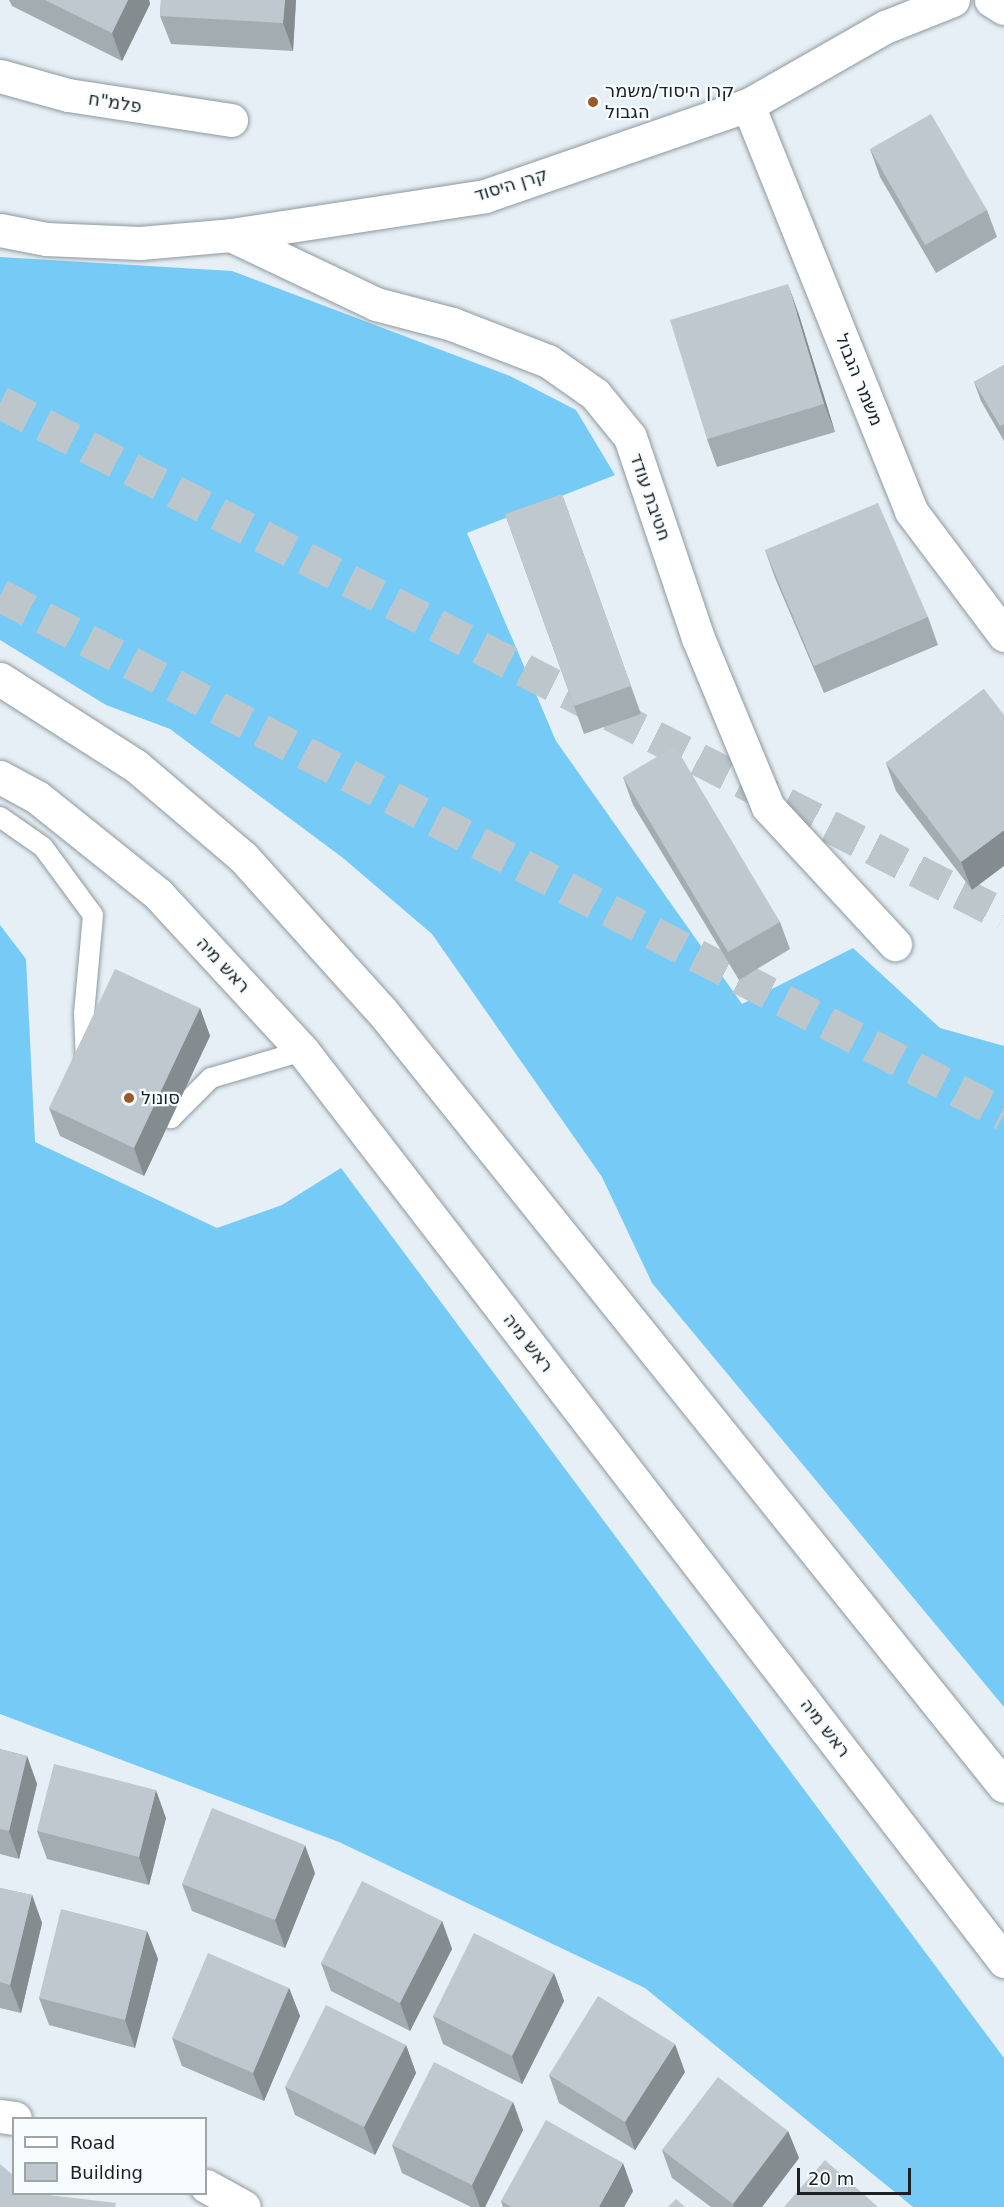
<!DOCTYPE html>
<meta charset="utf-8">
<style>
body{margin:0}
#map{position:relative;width:1004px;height:2207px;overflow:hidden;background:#e5eff5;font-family:"DejaVu Sans",Heebo,sans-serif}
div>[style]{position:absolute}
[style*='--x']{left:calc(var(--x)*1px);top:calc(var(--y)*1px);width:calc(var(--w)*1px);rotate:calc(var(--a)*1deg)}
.forest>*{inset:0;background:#75cbf6}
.highway-tunnel>*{height:33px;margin-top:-16.5px;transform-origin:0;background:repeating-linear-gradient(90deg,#bdc6cb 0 33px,transparent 0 49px)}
.roads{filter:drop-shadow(0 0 2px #8f989e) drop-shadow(0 0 2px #8f989e)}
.lane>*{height:20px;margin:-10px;padding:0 10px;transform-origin:10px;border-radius:10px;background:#fff}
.street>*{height:33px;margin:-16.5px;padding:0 16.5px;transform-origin:16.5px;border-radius:16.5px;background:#fff}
.secondary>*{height:33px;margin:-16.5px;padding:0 16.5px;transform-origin:16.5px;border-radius:16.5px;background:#fff}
.wall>*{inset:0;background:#a3acb1}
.shaded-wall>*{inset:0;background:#858c90}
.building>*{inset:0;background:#bec8ce}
.dots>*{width:16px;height:16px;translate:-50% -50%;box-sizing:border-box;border:3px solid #f7fcfe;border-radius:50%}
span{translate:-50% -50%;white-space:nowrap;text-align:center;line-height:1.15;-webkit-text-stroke:4.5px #f7fcfe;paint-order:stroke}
.poi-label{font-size:18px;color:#1c2022}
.left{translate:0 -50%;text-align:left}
.street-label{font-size:18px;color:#1c2022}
.legend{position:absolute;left:12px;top:2117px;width:195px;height:78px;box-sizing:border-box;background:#f7fcfe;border:2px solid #9fa4a6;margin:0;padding:8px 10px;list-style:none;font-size:18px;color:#1c2022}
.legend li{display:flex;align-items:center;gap:12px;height:30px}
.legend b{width:30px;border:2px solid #9fa4a6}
.scale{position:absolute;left:797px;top:2168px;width:114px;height:27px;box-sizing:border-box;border:3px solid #1c2022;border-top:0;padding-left:8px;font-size:18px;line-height:21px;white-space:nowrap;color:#1c2022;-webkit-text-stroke:4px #f7fcfe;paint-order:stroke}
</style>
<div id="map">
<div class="forest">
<div style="clip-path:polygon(0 257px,232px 271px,510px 376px,576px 410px,615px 475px,467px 533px,556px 741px,742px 1004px,853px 948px,940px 1028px,1004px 1046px,1004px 1707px,652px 1283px,602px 1177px,432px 934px,343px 858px,170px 729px,106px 705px,0 640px)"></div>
<div style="clip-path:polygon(0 925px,26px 959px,35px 1142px,217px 1228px,282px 1205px,341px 1168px,1004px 2058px,1004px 2207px,913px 2207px,645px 1988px,339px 1842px,0 1714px)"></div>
</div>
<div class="highway-tunnel">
<div style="--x:0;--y:402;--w:1127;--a:27.07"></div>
<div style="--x:0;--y:595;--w:1130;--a:27.34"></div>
</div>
<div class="roads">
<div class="lane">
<div style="--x:0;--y:817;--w:52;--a:34.9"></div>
<div style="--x:43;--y:847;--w:84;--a:53.7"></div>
<div style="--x:93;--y:915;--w:98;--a:95.2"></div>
<div style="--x:84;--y:1013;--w:47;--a:87.6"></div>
<div style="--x:150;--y:1107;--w:24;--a:28"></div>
<div style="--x:171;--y:1118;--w:57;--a:-45"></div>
<div style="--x:211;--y:1078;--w:96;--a:-16.4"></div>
</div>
<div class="street">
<div style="--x:991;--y:0;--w:15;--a:32"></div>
<div style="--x:0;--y:76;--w:71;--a:15.6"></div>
<div style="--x:68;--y:95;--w:165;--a:8.7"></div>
<div style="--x:748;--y:105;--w:437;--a:68.1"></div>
<div style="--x:911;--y:511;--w:155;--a:53.1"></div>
<div style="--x:0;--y:230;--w:47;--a:11.1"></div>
<div style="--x:46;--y:239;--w:94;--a:2.4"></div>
<div style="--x:140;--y:243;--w:91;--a:-5"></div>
<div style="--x:231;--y:235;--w:257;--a:-8.7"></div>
<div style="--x:485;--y:196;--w:278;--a:-19.1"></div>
<div style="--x:748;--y:105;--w:158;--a:-29.7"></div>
<div style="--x:885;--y:27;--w:73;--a:-21.7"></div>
<div style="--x:231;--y:235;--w:161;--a:25.4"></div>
<div style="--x:376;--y:304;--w:79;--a:14.7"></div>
<div style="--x:452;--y:324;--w:103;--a:21.1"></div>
<div style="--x:548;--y:361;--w:57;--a:35.1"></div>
<div style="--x:595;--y:394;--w:55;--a:50.9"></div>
<div style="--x:630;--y:437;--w:212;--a:71.3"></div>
<div style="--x:698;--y:638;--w:183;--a:67.5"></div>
<div style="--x:768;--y:807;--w:187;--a:47.2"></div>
<div style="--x:0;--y:2116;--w:15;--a:8"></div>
<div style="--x:206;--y:2186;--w:43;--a:28.9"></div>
</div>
<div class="secondary">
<div style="--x:0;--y:679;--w:161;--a:32.6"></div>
<div style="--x:136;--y:766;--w:140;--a:40.4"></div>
<div style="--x:243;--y:857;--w:206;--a:48"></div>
<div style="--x:381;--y:1010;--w:995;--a:51.24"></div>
<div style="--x:0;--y:777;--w:42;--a:28.4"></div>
<div style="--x:37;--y:797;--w:155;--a:38.7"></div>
<div style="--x:158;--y:894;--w:214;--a:47.3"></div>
<div style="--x:303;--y:1051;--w:1149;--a:52.39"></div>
</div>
</div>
<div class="wall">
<div style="clip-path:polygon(9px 0,149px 0,150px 4px,122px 61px,12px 6px)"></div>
<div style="clip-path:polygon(161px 0,296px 0,293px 51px,171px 44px,160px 16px)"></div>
<div style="clip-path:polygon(870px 149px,987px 210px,997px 237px,936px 273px,880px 177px)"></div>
<div style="clip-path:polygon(798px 312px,835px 432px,717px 467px,707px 439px)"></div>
<div style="clip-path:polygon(1004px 365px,1004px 441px,981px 401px,974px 382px)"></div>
<div style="clip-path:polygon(562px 494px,641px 714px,584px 734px,505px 514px)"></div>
<div style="clip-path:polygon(765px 550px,928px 617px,938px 645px,824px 693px,775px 578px)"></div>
<div style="clip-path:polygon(984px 689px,972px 890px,896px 791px,886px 763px)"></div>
<div style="clip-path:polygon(623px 777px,780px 922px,790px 949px,739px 980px,633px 805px)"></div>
<div style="clip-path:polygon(200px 1008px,210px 1036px,144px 1176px,60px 1136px,49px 1108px)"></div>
<div style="clip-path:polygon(0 1749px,27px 1756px,37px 1784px,19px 1859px,0 1854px)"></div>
<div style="clip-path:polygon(166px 1818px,149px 1885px,47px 1859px,37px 1831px)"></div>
<div style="clip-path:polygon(315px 1873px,285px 1948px,192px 1911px,182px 1884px)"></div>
<div style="clip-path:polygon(0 1888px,32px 1895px,42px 1923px,21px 2013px,0 2008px)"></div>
<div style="clip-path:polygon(442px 1921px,452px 1949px,410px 2031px,331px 1991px,321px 1963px)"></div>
<div style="clip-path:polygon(147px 1931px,158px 1959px,135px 2048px,49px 2025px,39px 1998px)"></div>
<div style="clip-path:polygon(554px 1973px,564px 2001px,522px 2084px,443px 2044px,433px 2016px)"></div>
<div style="clip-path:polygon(289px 1988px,300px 2016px,264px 2101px,182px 2066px,172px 2038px)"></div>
<div style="clip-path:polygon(406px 2045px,416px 2073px,375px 2155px,295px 2115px,285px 2087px)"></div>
<div style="clip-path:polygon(685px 2072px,635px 2150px,559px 2103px,549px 2075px)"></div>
<div style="clip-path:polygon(513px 2102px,523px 2130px,485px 2207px,471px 2207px,402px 2173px,392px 2145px)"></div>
<div style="clip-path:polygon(788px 2131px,799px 2158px,762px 2207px,711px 2207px,672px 2178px,662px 2150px)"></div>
<div style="clip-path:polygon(633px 2191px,624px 2207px,503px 2207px,501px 2201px)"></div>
</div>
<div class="shaded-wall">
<div style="clip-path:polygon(128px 0,149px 0,150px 4px,122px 61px,112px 33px)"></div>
<div style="clip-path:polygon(285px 0,296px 0,293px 51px,283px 23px)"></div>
<div style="clip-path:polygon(788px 284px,798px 312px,835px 432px,824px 404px)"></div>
<div style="clip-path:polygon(1004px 830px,1004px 866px,972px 890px,961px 862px)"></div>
<div style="clip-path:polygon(200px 1008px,210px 1036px,144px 1176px,134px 1148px)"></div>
<div style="clip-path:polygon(27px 1756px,37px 1784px,19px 1859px,9px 1831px)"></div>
<div style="clip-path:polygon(156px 1790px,166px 1818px,149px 1885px,139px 1857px)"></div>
<div style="clip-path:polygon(305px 1845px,315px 1873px,285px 1948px,275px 1920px)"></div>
<div style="clip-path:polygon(32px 1895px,42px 1923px,21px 2013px,10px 1985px)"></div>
<div style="clip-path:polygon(442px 1921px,452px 1949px,410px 2031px,400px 2003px)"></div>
<div style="clip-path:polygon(147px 1931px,158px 1959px,135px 2048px,125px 2020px)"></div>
<div style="clip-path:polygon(554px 1973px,564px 2001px,522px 2084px,512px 2056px)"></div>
<div style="clip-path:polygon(289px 1988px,300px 2016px,264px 2101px,253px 2073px)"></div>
<div style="clip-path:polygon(675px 2044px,685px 2072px,635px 2150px,625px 2122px)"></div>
<div style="clip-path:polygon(406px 2045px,416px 2073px,375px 2155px,364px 2127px)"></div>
<div style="clip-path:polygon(513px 2102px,523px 2130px,485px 2207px,480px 2207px,472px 2185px)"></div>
<div style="clip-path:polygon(788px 2131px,799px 2158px,762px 2207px,734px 2207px,733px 2204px)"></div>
<div style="clip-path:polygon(623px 2163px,633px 2191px,624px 2207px,599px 2207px)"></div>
</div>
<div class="building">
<div style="clip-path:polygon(45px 0,128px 0,112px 33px)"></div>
<div style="clip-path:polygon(161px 0,285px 0,283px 23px,160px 16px)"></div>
<div style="clip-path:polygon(931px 114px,987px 210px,925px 245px,870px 149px)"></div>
<div style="clip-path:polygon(788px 284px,824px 404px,707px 439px,670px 320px)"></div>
<div style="clip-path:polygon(1004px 365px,1004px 424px,1000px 426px,974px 382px)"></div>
<div style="clip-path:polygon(562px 494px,631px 686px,574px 706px,505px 514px)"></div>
<div style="clip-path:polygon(878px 503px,928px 617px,814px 666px,765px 550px)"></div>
<div style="clip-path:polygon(984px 689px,1004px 715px,1004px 830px,961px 862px,886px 763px)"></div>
<div style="clip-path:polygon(675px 746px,780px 922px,728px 952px,623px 777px)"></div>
<div style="clip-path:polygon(115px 969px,200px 1008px,134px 1148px,49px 1108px)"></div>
<div style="clip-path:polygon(0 1749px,27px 1756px,9px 1831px,0 1829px)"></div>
<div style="clip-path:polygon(54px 1764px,156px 1790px,139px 1857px,37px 1831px)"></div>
<div style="clip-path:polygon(212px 1808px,305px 1845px,275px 1920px,182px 1884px)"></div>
<div style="clip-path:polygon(362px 1881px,442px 1921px,400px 2003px,321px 1963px)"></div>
<div style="clip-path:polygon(0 1888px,32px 1895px,10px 1985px,0 1982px)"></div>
<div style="clip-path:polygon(61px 1909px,147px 1931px,125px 2020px,39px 1998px)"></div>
<div style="clip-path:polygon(474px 1933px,554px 1973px,512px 2056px,433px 2016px)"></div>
<div style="clip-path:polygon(208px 1953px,289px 1988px,253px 2073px,172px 2038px)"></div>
<div style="clip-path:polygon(598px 1996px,675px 2044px,625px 2122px,549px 2075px)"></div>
<div style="clip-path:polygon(326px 2005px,406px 2045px,364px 2127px,285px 2087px)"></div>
<div style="clip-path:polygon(434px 2062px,513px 2102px,472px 2185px,392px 2145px)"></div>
<div style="clip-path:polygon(718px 2077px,788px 2131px,733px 2204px,662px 2150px)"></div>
<div style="clip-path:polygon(546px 2120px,623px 2163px,599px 2207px,511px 2207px,501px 2201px)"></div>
<div style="clip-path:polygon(825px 2160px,878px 2207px,784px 2207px)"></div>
<div style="clip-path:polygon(0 2164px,14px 2176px,14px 2193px,32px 2193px,116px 2203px,115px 2207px,0 2207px)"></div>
<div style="clip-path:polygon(676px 2199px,685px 2207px,668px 2207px)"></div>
</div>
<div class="dots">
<div style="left:593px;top:102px;background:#9c572a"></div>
<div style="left:129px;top:1098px;background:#9c572a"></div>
</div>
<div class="poi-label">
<span class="left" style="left:605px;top:102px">קרן היסוד/משמר<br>הגבול</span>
<span class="left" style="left:141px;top:1098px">סונול</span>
</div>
<div class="street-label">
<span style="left:115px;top:103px;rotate:9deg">פלמ"ח</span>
<span style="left:511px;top:185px;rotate:-17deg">קרן היסוד</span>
<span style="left:859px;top:380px;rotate:68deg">משמר הגבול</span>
<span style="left:650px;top:497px;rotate:71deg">חטיבת עודד</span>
<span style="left:223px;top:965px;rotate:47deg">ראש מיה</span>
<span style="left:528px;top:1343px;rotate:52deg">ראש מיה</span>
<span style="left:825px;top:1728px;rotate:52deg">ראש מיה</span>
</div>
<ul class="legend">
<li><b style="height:8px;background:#fff"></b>Road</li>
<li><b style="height:16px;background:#bec8ce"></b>Building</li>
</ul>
<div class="scale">20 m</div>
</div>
